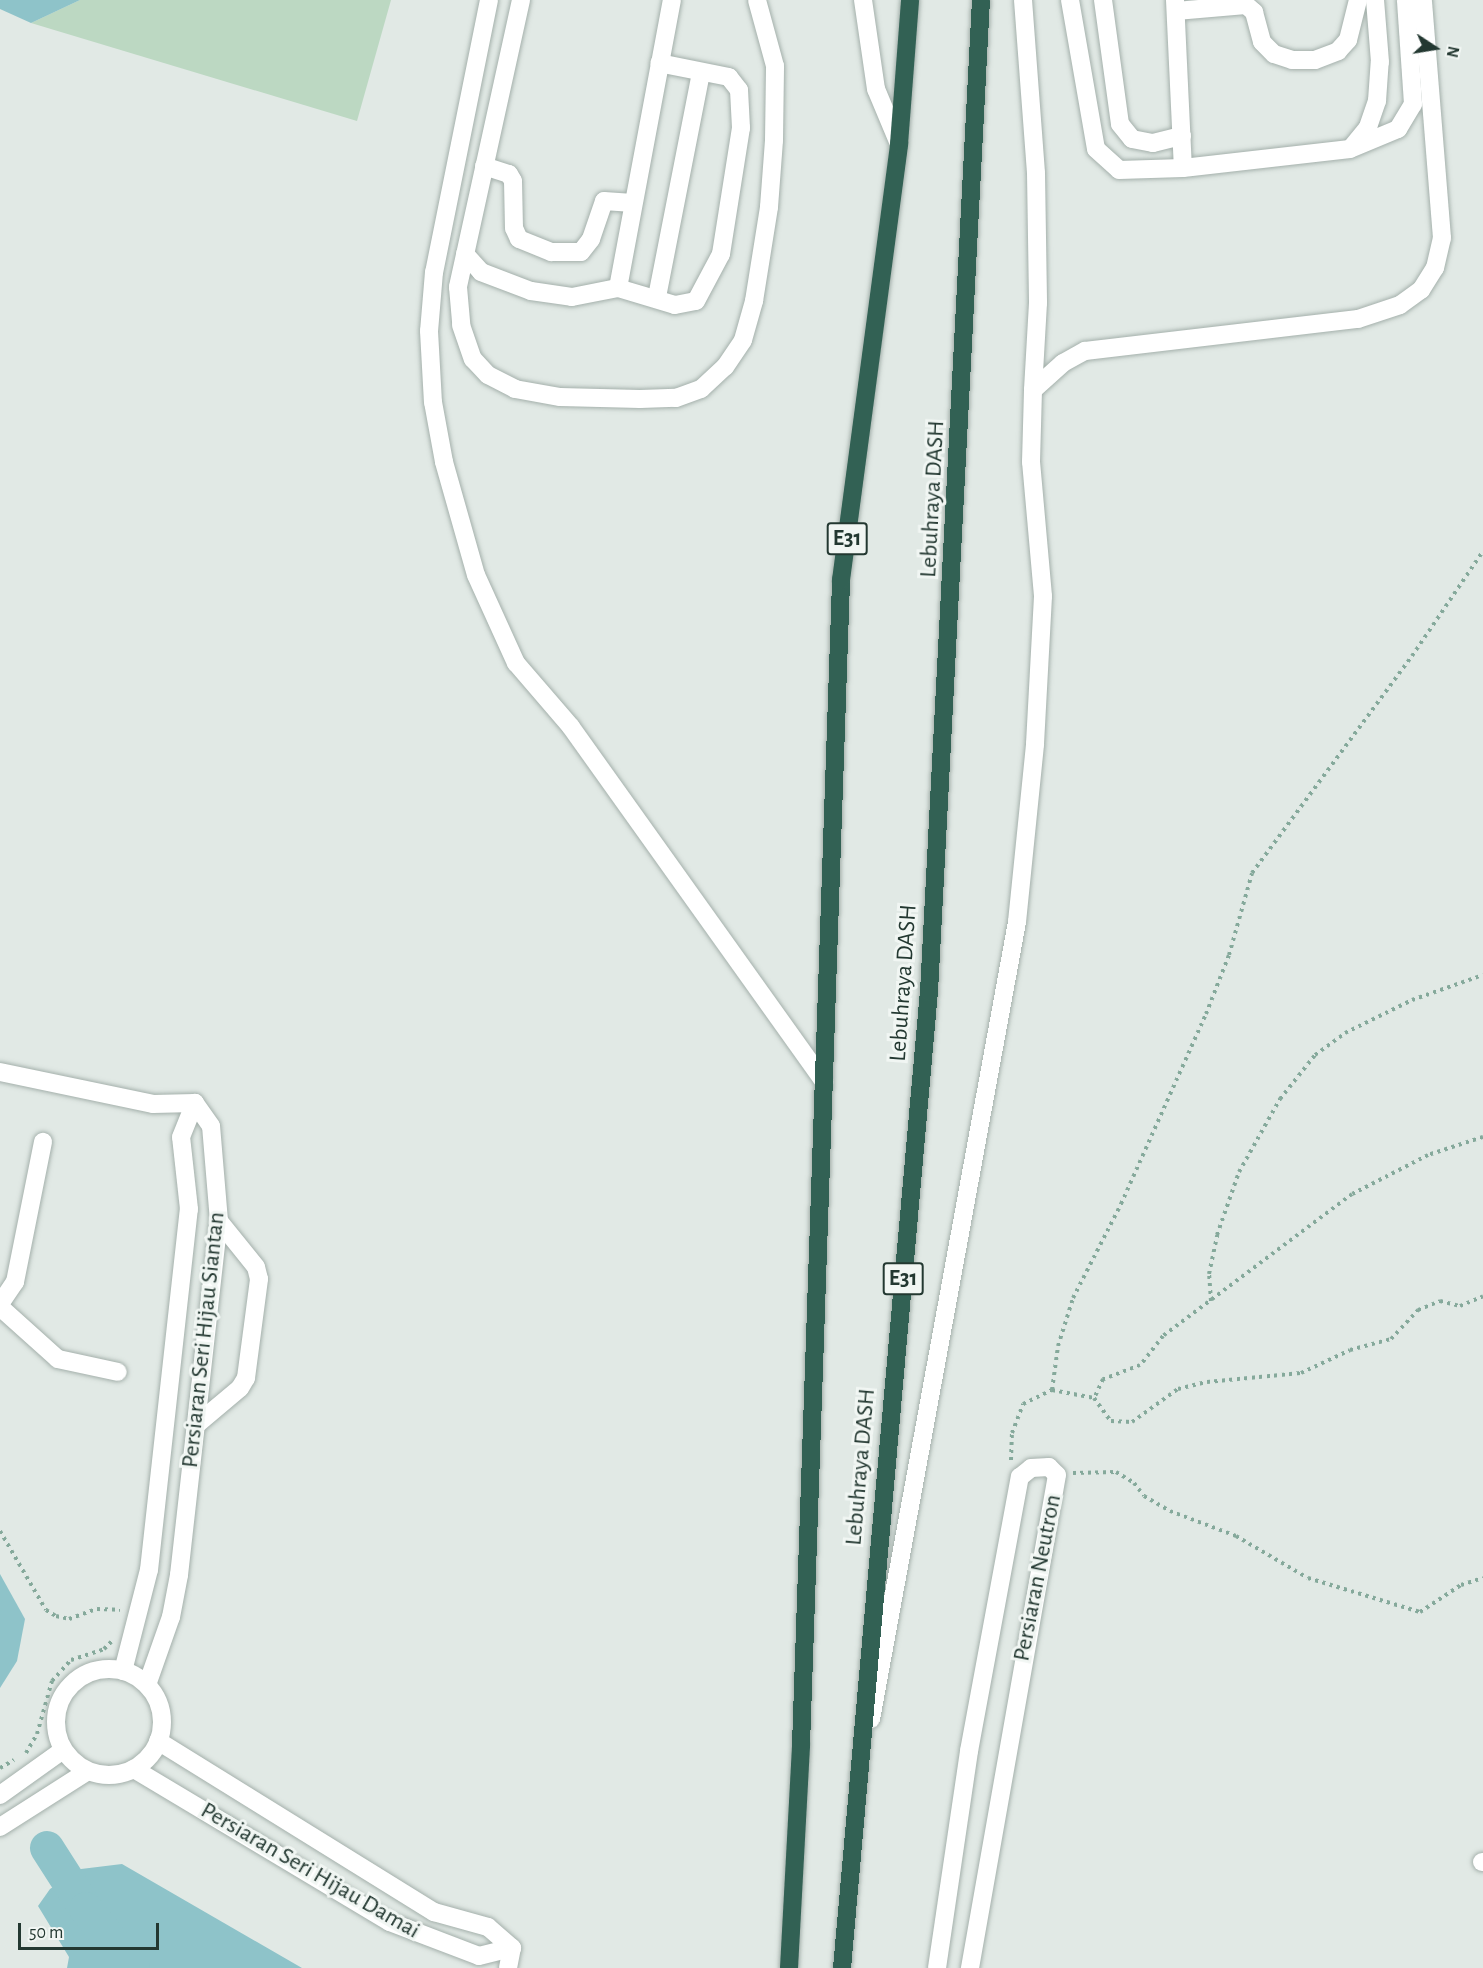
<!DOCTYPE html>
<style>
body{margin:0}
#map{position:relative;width:1483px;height:1968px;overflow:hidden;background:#e1e9e5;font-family:"Alegreya Sans",sans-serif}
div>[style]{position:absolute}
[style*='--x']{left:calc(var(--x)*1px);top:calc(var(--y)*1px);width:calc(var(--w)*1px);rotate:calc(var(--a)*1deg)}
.green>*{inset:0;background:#bcd8c2}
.water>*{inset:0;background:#8ec3c9}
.river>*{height:34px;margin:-17px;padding:0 17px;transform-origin:17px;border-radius:17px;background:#8ec3c9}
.path>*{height:4px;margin-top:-2px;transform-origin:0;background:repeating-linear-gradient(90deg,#85a99b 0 3px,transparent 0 7.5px)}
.roads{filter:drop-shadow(0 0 2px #a4b0ab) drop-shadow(0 0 2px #a4b0ab)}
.minor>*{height:18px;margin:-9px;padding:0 9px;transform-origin:9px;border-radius:9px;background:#fff}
.minor>.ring{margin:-9px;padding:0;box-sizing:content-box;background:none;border:18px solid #fff;border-radius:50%}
.highway>*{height:18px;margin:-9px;padding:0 9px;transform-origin:9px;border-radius:9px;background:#326154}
span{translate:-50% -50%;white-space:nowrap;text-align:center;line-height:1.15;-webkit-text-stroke:6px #f1f6f3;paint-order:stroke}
.shield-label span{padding:2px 4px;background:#f1f6f3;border:2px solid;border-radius:4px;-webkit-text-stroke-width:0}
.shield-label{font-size:22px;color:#233831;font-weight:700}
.street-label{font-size:24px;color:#233831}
.north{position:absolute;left:1405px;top:18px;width:60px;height:60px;-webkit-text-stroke:4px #f1f6f3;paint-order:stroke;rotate:102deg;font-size:16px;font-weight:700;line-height:24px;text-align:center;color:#233831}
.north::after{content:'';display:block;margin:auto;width:21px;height:27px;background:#233831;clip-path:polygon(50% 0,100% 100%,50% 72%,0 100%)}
.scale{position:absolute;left:18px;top:1923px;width:141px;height:27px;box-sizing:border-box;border:3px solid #233831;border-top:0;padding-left:8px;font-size:18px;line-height:21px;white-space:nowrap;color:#233831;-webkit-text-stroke:4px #f1f6f3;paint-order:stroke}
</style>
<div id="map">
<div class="green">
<div style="clip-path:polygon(80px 0,391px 0,357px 121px,31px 23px)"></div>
</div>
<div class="water">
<div style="clip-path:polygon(0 0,80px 0,31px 23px,0 9px)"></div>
<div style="clip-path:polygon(0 1574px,25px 1619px,17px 1661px,0 1688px)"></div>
<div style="clip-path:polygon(122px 1864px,302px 1968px,67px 1968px,69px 1957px,38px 1906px,50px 1889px,81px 1869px)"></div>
</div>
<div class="river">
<div style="--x:47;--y:1848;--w:72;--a:57.4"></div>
<div style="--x:86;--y:1909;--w:75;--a:51.5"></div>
</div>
<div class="path">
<div style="--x:1483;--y:1137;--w:58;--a:161.9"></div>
<div style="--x:1428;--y:1155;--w:85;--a:152.8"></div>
<div style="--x:1352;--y:1194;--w:236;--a:143.1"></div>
<div style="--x:1163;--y:1336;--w:37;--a:128"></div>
<div style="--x:1140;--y:1365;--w:40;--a:159"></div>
<div style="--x:1103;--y:1379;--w:21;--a:115"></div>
<div style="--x:1094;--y:1398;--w:29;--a:54"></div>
<div style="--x:1111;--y:1421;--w:21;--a:3"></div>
<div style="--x:1132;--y:1422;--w:57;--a:-35.7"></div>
<div style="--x:1178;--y:1389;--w:30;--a:-14"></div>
<div style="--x:1207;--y:1382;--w:94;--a:-5.5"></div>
<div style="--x:1301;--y:1373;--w:54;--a:-25.1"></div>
<div style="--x:1350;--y:1350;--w:42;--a:-15"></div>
<div style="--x:1391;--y:1339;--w:40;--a:-47"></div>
<div style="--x:1418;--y:1310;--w:24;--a:-22"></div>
<div style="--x:1440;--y:1301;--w:21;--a:14"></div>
<div style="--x:1460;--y:1306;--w:25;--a:-23"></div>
<div style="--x:1211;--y:1301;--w:27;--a:-94"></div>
<div style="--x:1209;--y:1274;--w:40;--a:-78"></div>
<div style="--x:1217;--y:1235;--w:67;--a:-70.8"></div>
<div style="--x:1239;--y:1172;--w:84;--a:-60.7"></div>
<div style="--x:1280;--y:1099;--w:56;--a:-51.5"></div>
<div style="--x:1315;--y:1055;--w:37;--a:-36"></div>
<div style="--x:1345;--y:1033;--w:75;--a:-26.2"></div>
<div style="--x:1412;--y:1000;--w:75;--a:-19.4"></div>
<div style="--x:1052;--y:1390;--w:44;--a:-82.2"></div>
<div style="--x:1058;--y:1346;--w:50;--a:-72.6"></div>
<div style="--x:1073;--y:1298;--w:106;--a:-62.9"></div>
<div style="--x:1121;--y:1204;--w:208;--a:-65.9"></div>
<div style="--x:1206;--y:1014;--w:63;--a:-68.7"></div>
<div style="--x:1229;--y:955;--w:85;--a:-74.3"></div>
<div style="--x:1252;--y:873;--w:270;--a:-53.6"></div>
<div style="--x:1412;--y:656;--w:127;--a:-55.9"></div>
<div style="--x:1011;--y:1460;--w:27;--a:-88"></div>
<div style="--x:1012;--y:1433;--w:31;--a:-69"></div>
<div style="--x:1023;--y:1404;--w:32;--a:-26"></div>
<div style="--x:1052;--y:1390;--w:43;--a:10.8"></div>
<div style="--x:1073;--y:1473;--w:43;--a:-1.3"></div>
<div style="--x:1116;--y:1472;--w:21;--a:31"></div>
<div style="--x:1134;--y:1483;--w:16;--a:52"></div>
<div style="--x:1144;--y:1496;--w:30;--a:30"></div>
<div style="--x:1170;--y:1511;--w:71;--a:20.7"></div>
<div style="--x:1236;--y:1536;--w:83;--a:30.3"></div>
<div style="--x:1308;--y:1578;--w:117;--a:16.9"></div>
<div style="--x:1420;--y:1612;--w:49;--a:-33.4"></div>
<div style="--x:1461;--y:1585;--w:23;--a:-18"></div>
<div style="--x:0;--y:1531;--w:91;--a:59.8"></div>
<div style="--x:46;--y:1610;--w:12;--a:31"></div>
<div style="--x:56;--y:1616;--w:13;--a:13"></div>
<div style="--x:69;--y:1619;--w:30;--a:-20"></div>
<div style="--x:97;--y:1609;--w:23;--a:2"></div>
<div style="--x:26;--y:1753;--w:22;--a:-60"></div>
<div style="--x:37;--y:1734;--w:55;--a:-74.2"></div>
<div style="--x:52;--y:1681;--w:28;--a:-48"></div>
<div style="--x:71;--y:1660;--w:35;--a:-18"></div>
<div style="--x:104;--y:1649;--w:11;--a:-45"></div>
<div style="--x:0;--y:1768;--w:16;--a:-30"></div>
</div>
<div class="roads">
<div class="minor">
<div style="--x:489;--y:0;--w:278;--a:101.4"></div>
<div style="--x:434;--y:272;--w:59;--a:94.8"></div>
<div style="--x:429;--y:331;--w:71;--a:86.8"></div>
<div style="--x:433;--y:402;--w:61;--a:79.6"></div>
<div style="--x:444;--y:462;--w:117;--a:74.2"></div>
<div style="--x:476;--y:575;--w:97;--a:65.6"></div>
<div style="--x:516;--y:663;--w:84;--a:49.3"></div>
<div style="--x:571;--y:727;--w:436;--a:54.5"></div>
<div style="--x:521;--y:0;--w:294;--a:102.4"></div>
<div style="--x:458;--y:287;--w:38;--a:85"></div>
<div style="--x:461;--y:325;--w:36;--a:71"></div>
<div style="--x:473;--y:359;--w:22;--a:47"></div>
<div style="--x:488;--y:375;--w:30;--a:27"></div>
<div style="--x:515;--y:389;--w:46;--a:10.1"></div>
<div style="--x:560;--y:397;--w:80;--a:1.4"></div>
<div style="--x:640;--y:399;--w:36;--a:-2"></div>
<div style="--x:676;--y:398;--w:27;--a:-20"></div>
<div style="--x:701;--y:389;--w:33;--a:-43"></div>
<div style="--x:725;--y:367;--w:32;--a:-56"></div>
<div style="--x:743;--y:340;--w:41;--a:-74.2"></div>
<div style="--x:754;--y:301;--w:95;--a:-80.9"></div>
<div style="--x:769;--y:207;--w:67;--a:-85.7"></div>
<div style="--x:774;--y:140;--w:74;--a:-89.2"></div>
<div style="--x:775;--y:66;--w:68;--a:-105.3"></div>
<div style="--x:863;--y:0;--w:90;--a:81.7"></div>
<div style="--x:876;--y:89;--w:60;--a:67.3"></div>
<div style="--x:1023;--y:0;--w:173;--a:85.7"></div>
<div style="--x:1036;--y:173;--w:130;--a:89.1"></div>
<div style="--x:1038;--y:303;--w:87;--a:93.3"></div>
<div style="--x:1070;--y:0;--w:151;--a:80.1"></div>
<div style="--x:1096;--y:149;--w:31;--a:42"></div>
<div style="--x:1119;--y:170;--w:64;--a:-1.8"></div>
<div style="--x:1183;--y:168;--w:168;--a:-6.5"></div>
<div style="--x:1350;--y:149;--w:52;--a:-22.6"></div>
<div style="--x:1398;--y:129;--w:29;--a:-59"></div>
<div style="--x:1413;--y:104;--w:104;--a:-93.9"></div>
<div style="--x:1103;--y:0;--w:125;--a:82.2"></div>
<div style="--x:1120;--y:124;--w:19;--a:51"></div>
<div style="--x:1132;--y:139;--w:21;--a:11"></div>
<div style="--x:1153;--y:143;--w:30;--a:-14"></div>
<div style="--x:1175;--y:0;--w:168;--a:87.3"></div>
<div style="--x:1176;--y:11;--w:70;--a:-4.9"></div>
<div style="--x:1246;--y:5;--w:11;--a:41"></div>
<div style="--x:1254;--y:12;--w:31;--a:75"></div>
<div style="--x:1262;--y:42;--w:17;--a:45"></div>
<div style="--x:1274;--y:54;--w:19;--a:18"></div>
<div style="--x:1292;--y:60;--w:23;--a:0"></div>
<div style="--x:1315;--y:60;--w:25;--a:-21"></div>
<div style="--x:1338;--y:51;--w:15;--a:-48"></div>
<div style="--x:1348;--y:40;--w:41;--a:-76"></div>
<div style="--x:1352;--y:147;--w:26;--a:-51"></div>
<div style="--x:1368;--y:127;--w:28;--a:-71"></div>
<div style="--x:1377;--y:101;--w:39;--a:-86"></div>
<div style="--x:1380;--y:62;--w:62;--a:-94.6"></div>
<div style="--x:484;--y:166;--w:26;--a:18"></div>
<div style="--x:509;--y:174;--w:8;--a:60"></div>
<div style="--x:513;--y:181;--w:47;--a:88.8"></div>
<div style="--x:514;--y:228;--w:12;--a:66"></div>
<div style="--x:519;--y:239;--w:35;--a:22"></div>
<div style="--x:551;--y:252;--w:30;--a:0"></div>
<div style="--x:581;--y:252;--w:16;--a:-52"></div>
<div style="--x:591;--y:239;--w:40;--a:-71.1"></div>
<div style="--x:604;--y:201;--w:29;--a:4"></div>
<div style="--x:465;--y:254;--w:24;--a:48"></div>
<div style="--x:481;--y:272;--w:53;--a:20.8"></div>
<div style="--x:531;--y:291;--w:41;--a:8.3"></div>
<div style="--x:572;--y:297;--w:47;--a:-11.1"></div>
<div style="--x:618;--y:288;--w:293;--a:-79.4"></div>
<div style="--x:618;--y:288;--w:59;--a:16.6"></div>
<div style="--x:675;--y:305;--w:21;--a:-11"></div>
<div style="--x:696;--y:301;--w:53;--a:-62"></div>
<div style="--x:721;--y:254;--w:128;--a:-81"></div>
<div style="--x:741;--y:128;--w:38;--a:-93"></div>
<div style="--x:739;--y:90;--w:16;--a:-128"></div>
<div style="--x:729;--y:77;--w:71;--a:-168.7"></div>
<div style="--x:657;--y:297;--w:228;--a:-78.9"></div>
<div style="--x:0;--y:1072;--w:156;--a:11.8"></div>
<div style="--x:153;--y:1104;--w:42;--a:-1.4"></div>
<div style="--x:0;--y:1304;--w:27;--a:-56"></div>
<div style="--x:15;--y:1282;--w:143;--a:-78.7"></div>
<div style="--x:0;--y:1307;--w:78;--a:41.9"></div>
<div style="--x:58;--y:1359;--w:61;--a:12.2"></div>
<div style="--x:196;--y:1425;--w:57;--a:-40.1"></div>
<div style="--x:240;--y:1388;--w:12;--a:-59"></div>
<div style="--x:246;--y:1378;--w:100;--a:-82.5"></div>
<div style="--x:259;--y:1279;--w:12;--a:-104"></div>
<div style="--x:256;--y:1267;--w:59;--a:-128.8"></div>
<div class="ring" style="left:56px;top:1669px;width:88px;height:88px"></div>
<div style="--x:123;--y:1671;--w:104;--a:-75.6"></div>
<div style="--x:149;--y:1570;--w:363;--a:-83.7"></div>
<div style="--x:189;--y:1209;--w:72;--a:-96.3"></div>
<div style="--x:181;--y:1137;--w:37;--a:-68"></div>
<div style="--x:147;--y:1685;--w:72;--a:-70.6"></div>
<div style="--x:171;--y:1617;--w:43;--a:-79.2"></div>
<div style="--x:179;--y:1575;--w:356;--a:-83.6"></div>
<div style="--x:219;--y:1221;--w:95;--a:-94.8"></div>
<div style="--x:211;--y:1126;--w:28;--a:-125"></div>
<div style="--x:871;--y:1719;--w:810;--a:-79.62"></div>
<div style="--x:1017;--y:922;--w:179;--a:-84.2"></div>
<div style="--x:1035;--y:744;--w:148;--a:-86.9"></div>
<div style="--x:1043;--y:596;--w:135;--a:-95.1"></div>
<div style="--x:1031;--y:462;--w:72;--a:-88.4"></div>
<div style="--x:1033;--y:390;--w:40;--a:-42"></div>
<div style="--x:1063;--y:363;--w:25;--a:-29"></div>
<div style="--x:1085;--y:351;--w:275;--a:-6.7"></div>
<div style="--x:1358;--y:319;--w:44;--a:-18.4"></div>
<div style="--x:1400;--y:305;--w:26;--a:-36"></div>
<div style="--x:1421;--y:290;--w:26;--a:-58"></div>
<div style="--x:1435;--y:268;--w:31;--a:-77"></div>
<div style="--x:1442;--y:238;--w:239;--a:-94.6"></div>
<div style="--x:158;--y:1741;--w:325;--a:31.8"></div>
<div style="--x:434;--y:1912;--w:56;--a:15.5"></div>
<div style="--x:488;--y:1927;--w:32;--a:41"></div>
<div style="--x:134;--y:1769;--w:298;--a:30.9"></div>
<div style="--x:390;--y:1922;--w:95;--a:20.9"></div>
<div style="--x:479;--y:1956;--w:34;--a:-14"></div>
<div style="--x:0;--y:1795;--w:77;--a:-35.5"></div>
<div style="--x:0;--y:1827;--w:104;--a:-32.5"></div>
<div style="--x:1482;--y:1862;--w:1;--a:0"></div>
<div style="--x:508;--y:1968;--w:20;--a:-79"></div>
<div style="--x:937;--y:1968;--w:219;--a:-81.6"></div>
<div style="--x:969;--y:1751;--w:279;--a:-79.5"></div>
<div style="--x:1020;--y:1477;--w:14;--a:-39"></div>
<div style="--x:1031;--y:1468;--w:18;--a:-3"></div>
<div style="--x:1049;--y:1467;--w:11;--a:45"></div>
<div style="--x:1057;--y:1475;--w:501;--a:100.01"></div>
</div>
<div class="highway">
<div style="--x:789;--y:1968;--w:223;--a:-86.9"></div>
<div style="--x:801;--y:1745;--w:1166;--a:-88.03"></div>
<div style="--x:841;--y:580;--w:440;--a:-82.4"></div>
<div style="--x:899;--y:144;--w:144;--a:-85.6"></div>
<div style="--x:842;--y:1968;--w:980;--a:-84.91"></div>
<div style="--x:929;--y:992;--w:993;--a:-87"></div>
</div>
</div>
<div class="shield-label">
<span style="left:847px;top:539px">E31</span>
<span style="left:903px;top:1279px">E31</span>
</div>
<div class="street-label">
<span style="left:933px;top:499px;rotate:-87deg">Lebuhraya DASH</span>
<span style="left:904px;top:983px;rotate:-86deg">Lebuhraya DASH</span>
<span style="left:204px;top:1340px;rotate:-84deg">Persiaran Seri Hijau Siantan</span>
<span style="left:861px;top:1467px;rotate:-85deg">Lebuhraya DASH</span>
<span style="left:1038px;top:1578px;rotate:-79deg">Persiaran Neutron</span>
<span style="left:310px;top:1871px;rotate:30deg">Persiaran Seri Hijau Damai</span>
</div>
<div class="north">N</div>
<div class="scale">50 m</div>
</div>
